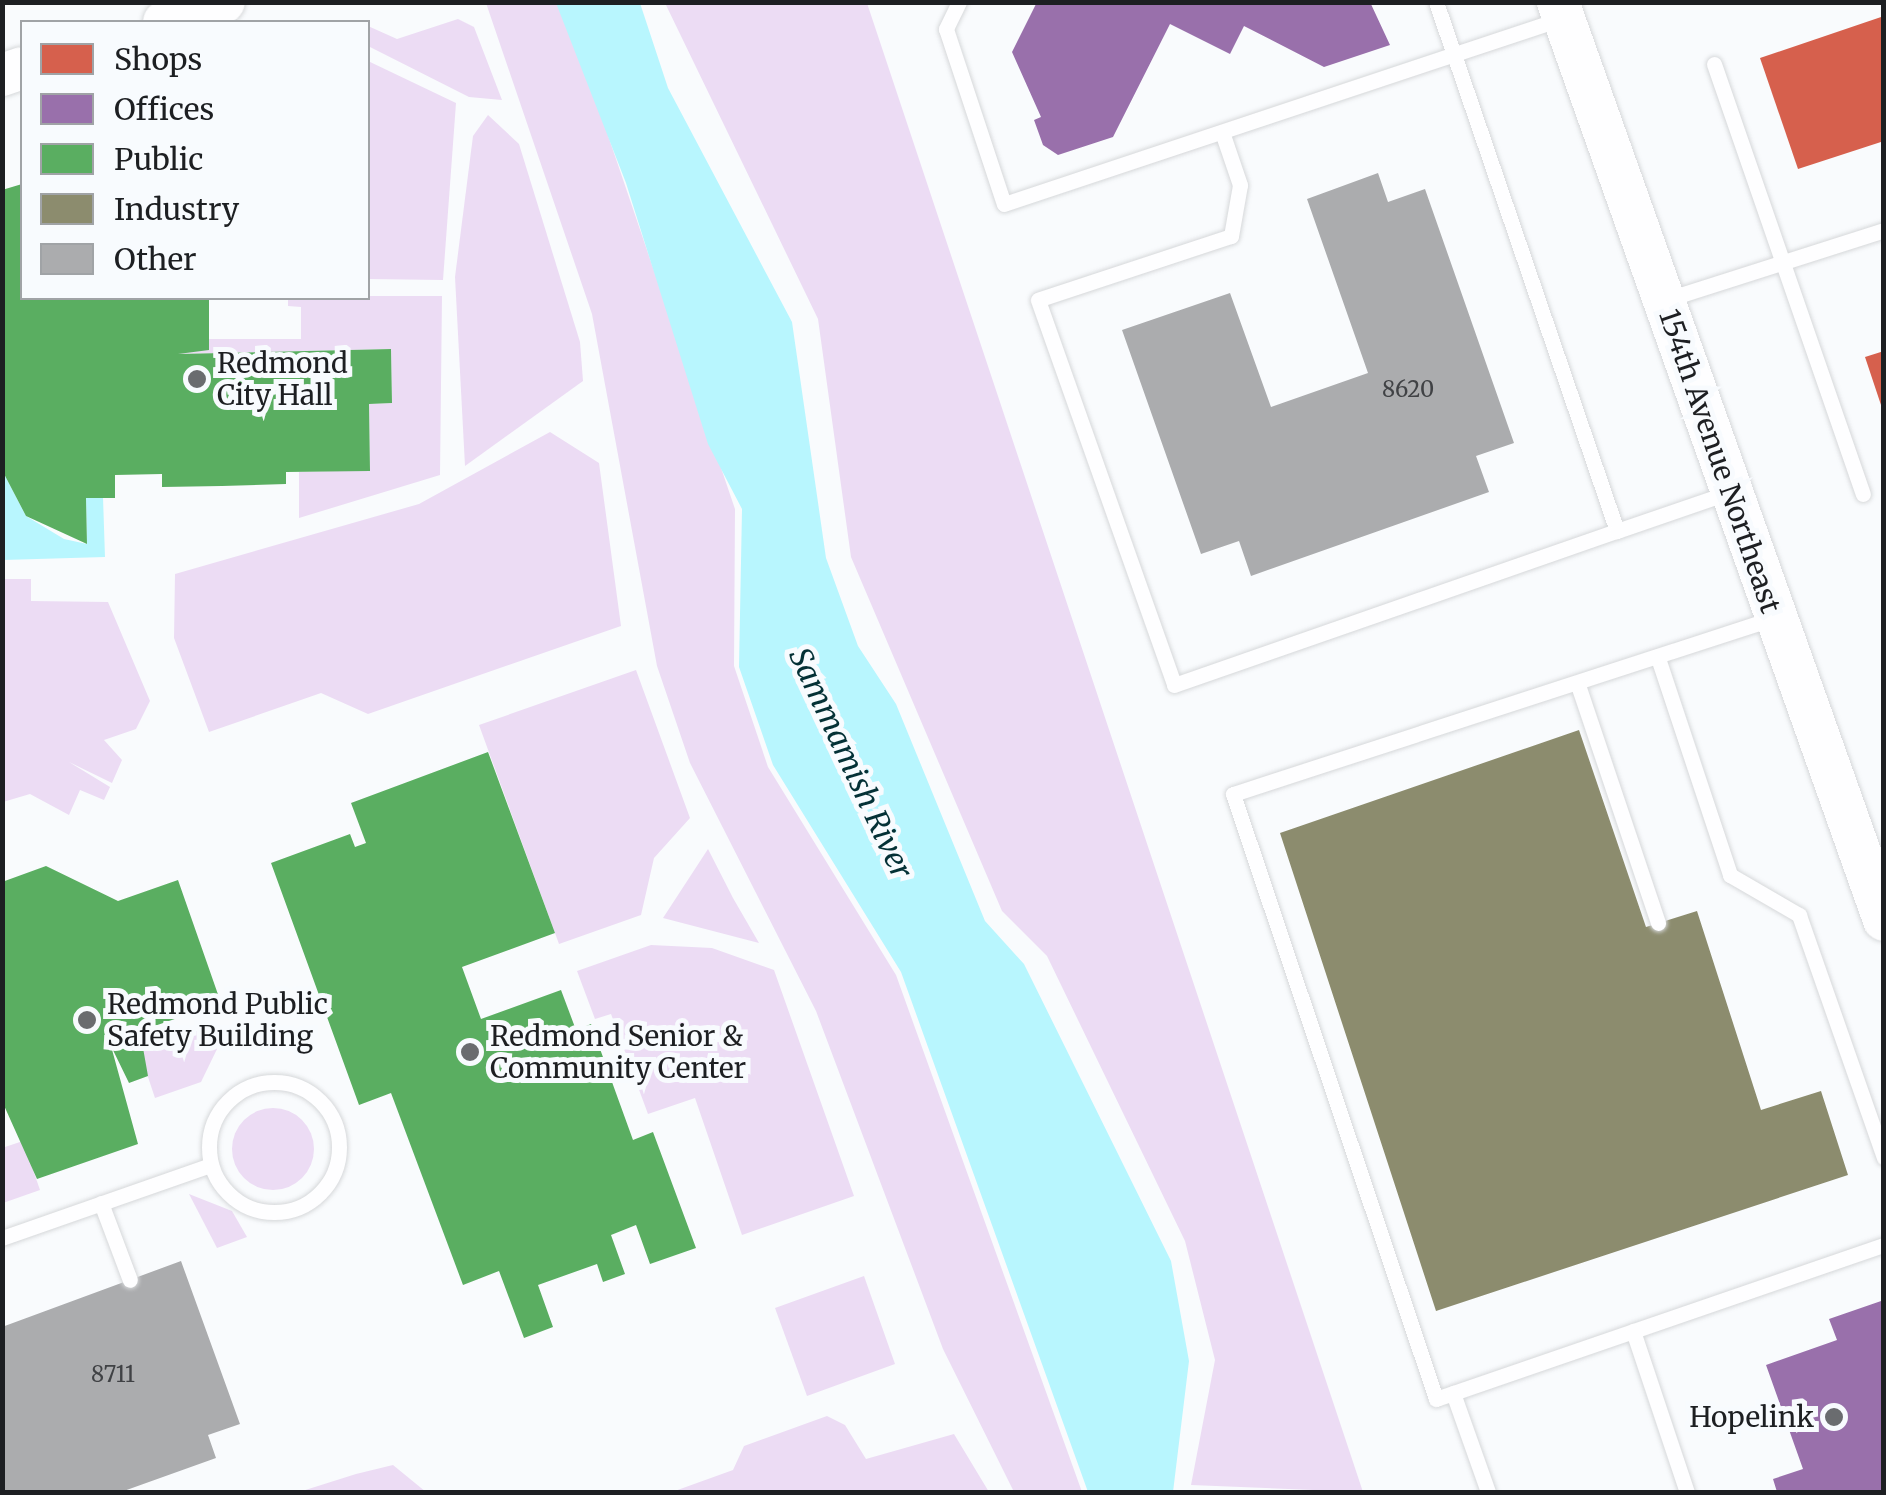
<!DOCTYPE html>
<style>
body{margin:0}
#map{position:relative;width:1886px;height:1495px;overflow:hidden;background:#f9fbfd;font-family:Merriweather,serif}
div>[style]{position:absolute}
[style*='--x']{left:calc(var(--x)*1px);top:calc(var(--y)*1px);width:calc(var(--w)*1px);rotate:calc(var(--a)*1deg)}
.green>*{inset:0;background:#ecdcf4}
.round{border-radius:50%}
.water>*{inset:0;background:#b8f6fe}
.shops>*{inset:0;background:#d6604d}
.offices>*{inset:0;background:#9970ab}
.public>*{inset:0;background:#5aae61}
.industry>*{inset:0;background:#8c8c6e}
.building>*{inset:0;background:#abacae}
.roads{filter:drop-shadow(0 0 2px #d6d8da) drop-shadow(0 0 2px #d6d8da)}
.lane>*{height:15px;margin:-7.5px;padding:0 7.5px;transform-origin:7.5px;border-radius:7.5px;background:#fefeff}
.lane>.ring{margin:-7.5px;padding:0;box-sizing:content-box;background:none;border:15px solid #fefeff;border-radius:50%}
.secondary>*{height:42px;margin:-21px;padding:0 21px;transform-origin:21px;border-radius:21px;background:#fefeff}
.dots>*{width:28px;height:28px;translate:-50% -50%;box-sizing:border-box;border:5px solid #f8fbfe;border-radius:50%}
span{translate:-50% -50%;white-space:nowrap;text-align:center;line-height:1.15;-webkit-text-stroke:10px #f8fbfe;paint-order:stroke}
.number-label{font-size:22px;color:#404245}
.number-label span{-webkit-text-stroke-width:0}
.poi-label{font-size:28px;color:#1d1f22}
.left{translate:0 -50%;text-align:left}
.right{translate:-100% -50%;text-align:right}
.street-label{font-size:28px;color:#1d1f22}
.water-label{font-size:30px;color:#043136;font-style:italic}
.frame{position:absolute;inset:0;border:5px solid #1d1f22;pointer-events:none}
.legend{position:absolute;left:20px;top:20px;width:350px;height:280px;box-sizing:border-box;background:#f8fbfe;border:2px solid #a0a3a6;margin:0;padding:12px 18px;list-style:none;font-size:30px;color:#1d1f22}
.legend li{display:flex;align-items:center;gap:20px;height:50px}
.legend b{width:50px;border:2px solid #a0a3a6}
</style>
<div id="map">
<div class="green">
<div style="clip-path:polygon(486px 3px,563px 3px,735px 509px,734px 666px,768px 767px,896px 975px,1082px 1492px,1014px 1492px,943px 1349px,816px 1011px,690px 763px,657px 666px,592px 314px)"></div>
<div style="clip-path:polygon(665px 3px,867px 3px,1363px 1492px,1191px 1485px,1215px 1360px,1185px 1241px,1047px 956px,1002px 911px,851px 557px,818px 319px)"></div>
<div style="clip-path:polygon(458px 19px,474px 27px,502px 100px,469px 97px,368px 46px,368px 26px,397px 39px)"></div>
<div style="clip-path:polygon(368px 61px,456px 103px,443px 280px,368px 279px)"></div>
<div style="clip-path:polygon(488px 115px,519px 144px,580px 342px,583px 381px,465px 466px,455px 277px,473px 136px)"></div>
<div style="clip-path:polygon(368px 296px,442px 296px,440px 475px,299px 518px,299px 472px,370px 470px,369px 404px,392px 403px,391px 349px,178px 354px,209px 339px,301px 339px,301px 307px,288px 306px,288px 298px)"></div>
<div style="clip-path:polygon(550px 432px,599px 463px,621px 626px,368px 714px,321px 693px,209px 732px,174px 638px,175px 574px,419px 504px)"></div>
<div style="clip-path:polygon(3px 579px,31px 579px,31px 601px,108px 602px,150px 701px,136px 729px,104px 740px,122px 760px,112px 783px,69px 762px,110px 787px,104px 800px,80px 790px,69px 815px,30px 794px,3px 802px)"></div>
<div style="clip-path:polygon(636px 670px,690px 818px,654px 858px,641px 915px,559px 944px,479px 725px)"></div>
<div style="clip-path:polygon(708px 849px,733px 898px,759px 943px,663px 918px)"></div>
<div style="clip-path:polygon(651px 945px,712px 948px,774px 970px,854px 1196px,742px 1235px,695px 1098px,648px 1114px,611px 1014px,595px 1019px,577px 971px)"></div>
<div style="clip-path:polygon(211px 1025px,218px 1047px,201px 1082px,155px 1098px,139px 1050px)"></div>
<div class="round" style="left:232px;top:1108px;width:82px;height:82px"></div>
<div style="clip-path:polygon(23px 1141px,40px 1190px,3px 1203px,2px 1148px)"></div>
<div style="clip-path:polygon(189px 1194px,232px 1211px,247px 1237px,217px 1248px)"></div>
<div style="clip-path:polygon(864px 1276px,895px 1364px,807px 1396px,775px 1308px)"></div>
<div style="clip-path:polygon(827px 1416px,845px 1425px,866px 1459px,954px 1434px,989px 1492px,672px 1492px,733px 1470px,744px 1446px)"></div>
<div style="clip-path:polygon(393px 1465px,426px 1492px,299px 1492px,356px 1474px)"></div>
</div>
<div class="water">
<div style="clip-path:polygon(556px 3px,640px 3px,668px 88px,792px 322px,826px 558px,858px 646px,896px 704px,985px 921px,1024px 964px,1171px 1261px,1189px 1361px,1173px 1492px,1088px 1492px,901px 972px,773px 765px,739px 667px,742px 509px,708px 444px,626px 183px)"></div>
<div style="clip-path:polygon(2px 470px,26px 516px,64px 539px,87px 544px,86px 498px,103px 497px,105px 557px,3px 560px)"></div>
</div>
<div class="shops">
<div style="clip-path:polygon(1884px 16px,1884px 141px,1798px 169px,1760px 58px)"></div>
<div style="clip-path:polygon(1884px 351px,1884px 410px,1883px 411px,1865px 357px)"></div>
</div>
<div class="offices">
<div style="clip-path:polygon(1037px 2px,1370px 2px,1390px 45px,1324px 67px,1244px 26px,1230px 54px,1170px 24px,1113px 137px,1058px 155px,1043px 145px,1034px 120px,1041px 117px,1012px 52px)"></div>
<div style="clip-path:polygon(1884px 1300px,1884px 1492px,1777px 1492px,1773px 1479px,1803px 1469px,1766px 1365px,1837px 1340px,1829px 1319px)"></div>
</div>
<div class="public">
<div style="clip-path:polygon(22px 184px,22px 298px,209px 298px,209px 350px,178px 354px,391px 349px,392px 403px,369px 404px,370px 471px,286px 472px,286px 484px,222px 486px,162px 487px,162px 474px,115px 475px,115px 498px,86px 498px,87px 544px,26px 516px,2px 470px,2px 190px)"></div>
<div style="clip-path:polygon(488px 752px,555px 933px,462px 967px,481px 1019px,561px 990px,576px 1030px,591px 1024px,633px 1140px,653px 1132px,696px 1248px,650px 1264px,636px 1225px,611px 1235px,625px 1274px,603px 1282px,597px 1264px,538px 1285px,553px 1327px,524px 1338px,499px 1271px,463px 1285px,391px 1093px,359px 1105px,271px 863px,350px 834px,355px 847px,366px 843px,351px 803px)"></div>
<div style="clip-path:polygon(46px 866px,118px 901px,178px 880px,221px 1003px,140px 1031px,148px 1076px,129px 1083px,111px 1046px,138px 1144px,37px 1179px,2px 1101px,2px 882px)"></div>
</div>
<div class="industry">
<div style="clip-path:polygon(1579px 730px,1646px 927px,1697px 911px,1761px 1110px,1821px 1091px,1848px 1175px,1436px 1311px,1280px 833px)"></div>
</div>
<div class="building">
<div style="clip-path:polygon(1378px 173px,1388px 202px,1425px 189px,1514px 443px,1476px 456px,1489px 492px,1251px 576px,1239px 541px,1201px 554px,1122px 330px,1230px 293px,1271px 407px,1368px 373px,1307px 199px)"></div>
<div style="clip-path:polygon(181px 1261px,240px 1424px,208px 1435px,216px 1458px,121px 1492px,2px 1492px,2px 1327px)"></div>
</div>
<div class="roads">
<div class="lane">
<div style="--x:959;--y:2;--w:30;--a:116"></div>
<div style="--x:946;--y:29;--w:184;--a:71.7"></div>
<div style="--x:1004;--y:204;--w:586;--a:-18.4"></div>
<div style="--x:1714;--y:64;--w:455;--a:70.9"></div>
<div style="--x:1222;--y:132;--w:56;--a:71.2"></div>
<div style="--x:1240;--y:185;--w:52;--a:100"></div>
<div style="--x:1231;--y:236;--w:203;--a:161.7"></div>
<div style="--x:1038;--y:300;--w:408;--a:70.5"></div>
<div style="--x:1174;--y:685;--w:469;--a:-19.2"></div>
<div style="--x:1617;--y:531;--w:559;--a:-108.89"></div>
<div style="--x:1668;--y:299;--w:227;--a:-17.7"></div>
<div style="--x:1617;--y:531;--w:120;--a:-19"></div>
<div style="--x:1774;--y:618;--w:569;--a:161.98"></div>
<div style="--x:1233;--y:794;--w:638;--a:71.45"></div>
<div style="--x:1436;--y:1399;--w:474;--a:-19"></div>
<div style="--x:1658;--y:658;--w:229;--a:71.6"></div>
<div style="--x:1730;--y:875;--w:80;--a:30.1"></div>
<div style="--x:1799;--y:915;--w:257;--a:70.7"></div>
<div style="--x:1578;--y:685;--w:251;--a:71.4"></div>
<div class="ring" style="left:209px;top:1082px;width:115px;height:115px"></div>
<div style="--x:101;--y:1203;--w:82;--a:69.4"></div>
<div style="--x:2;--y:1238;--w:221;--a:-19.3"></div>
<div style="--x:1633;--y:1331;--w:170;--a:71.5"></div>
<div style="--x:1453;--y:1393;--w:105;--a:70.5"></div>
</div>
<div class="secondary">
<div style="--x:1558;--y:2;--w:974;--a:70.45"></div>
<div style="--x:164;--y:22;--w:63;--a:-18.4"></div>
<div style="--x:2;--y:75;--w:21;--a:-19"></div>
</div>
</div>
<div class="dots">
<div style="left:197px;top:379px;background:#6a6c6f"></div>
<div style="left:87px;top:1020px;background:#6a6c6f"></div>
<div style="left:470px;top:1052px;background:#6a6c6f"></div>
<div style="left:1834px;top:1417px;background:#6a6c6f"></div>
</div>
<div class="number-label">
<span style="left:1408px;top:390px">8620</span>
<span style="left:113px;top:1375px">8711</span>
</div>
<div class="poi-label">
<span class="left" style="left:217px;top:379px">Redmond<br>City Hall</span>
<span class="left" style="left:107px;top:1020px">Redmond Public<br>Safety Building</span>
<span class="left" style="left:490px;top:1052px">Redmond Senior &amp;<br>Community Center</span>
<span class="right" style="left:1814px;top:1417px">Hopelink</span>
</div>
<div class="street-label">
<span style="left:1720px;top:461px;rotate:71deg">154th Avenue Northeast</span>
</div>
<div class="water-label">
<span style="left:851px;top:763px;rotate:65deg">Sammamish River</span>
</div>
<div class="frame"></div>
<ul class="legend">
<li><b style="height:28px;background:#d6604d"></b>Shops</li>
<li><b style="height:28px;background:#9970ab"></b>Offices</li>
<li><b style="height:28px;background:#5aae61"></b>Public</li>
<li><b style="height:28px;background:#8c8c6e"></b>Industry</li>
<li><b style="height:28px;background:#abacae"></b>Other</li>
</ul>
</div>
